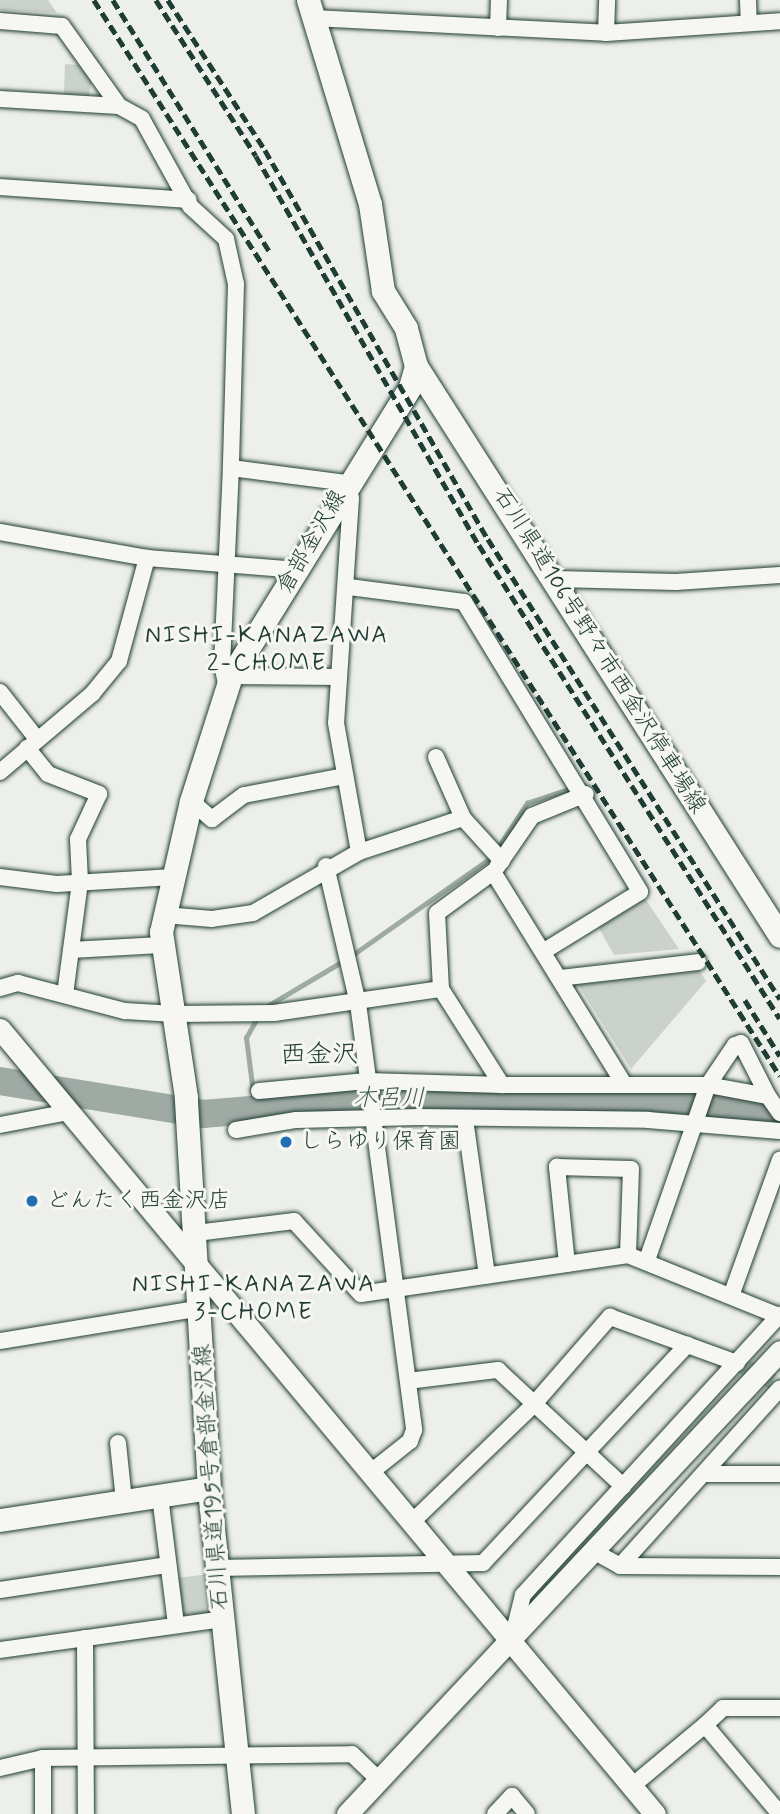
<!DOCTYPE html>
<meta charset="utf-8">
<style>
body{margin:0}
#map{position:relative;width:780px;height:1814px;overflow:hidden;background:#edefea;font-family:Mynerve,"Klee One",sans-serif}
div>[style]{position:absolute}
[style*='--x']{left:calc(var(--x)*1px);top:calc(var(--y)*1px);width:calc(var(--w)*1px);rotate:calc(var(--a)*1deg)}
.green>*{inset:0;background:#cbd2cc}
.stream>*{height:4.5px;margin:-2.25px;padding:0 2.25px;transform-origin:2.25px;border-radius:2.25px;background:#9faaa4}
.river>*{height:28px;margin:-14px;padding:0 14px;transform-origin:14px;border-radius:14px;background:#9faaa4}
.minor-tunnel>*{height:16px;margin-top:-8px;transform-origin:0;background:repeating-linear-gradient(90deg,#c4cbc6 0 16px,transparent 0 24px)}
.roads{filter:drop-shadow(0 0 2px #1f3d34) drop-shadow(0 0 2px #1f3d34)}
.minor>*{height:16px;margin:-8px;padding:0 8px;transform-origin:8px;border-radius:8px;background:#f6f6f2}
.tertiary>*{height:21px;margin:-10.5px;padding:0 10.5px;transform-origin:10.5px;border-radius:10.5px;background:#f6f6f2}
.secondary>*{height:23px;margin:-11.5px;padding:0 11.5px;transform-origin:11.5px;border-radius:11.5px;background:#f6f6f2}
.rail>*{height:4.5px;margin-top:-2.25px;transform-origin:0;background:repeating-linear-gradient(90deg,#1f3d34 0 10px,transparent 0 15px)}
.dots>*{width:19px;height:19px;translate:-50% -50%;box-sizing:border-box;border:4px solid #f6f6f2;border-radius:50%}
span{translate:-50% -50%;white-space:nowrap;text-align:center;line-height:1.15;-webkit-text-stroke:6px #f6f6f2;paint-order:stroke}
.street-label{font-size:23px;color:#1f3d34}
.poi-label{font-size:23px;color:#1f3d34}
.left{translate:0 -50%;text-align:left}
.neighbourhood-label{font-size:24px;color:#1f3d34;letter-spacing:2px}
.water-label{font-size:24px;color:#3f5850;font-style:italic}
.quarter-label{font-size:26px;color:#1f3d34}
</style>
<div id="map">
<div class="green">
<div style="clip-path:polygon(0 0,48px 0,57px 13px,0 10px)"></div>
<div style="clip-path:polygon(65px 64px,79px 65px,92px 80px,89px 96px,64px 94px)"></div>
<div style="clip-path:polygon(644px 897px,679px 949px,614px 955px,597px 925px)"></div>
<div style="clip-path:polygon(698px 968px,706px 981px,631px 1069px,575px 980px)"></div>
<div style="clip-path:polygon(209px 1574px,212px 1613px,180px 1615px,176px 1578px)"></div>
</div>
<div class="stream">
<div style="--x:497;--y:849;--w:55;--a:-56.9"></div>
<div style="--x:527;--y:803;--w:47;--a:-18.4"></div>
<div style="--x:351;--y:956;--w:172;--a:-35.1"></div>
<div style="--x:264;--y:1008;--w:92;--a:-30.7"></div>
<div style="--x:255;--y:1109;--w:72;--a:-97.2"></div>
<div style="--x:246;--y:1038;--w:23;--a:-61"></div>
</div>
<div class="river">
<div style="--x:0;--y:1081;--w:206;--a:9.2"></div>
<div style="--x:203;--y:1114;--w:203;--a:-4.8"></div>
<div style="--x:405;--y:1097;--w:94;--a:4.3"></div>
<div style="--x:499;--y:1104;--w:177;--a:-1.3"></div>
<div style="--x:676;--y:1100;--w:105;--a:6.6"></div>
</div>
<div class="minor-tunnel">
<div style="--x:737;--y:1363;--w:48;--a:27.1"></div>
</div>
<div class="roads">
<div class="minor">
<div style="--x:748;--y:0;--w:23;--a:88"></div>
<div style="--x:313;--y:18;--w:293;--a:2.9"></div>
<div style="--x:606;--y:33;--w:174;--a:-3.9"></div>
<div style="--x:0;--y:21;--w:62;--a:4.6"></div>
<div style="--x:62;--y:26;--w:98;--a:54.5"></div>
<div style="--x:119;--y:106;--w:26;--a:29"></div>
<div style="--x:142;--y:119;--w:99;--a:61.1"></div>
<div style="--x:190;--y:206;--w:49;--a:42.5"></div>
<div style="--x:226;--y:239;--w:46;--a:77.5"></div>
<div style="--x:236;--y:284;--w:184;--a:91.6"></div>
<div style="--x:231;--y:468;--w:116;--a:7.4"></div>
<div style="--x:346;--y:483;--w:16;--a:72"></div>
<div style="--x:351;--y:498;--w:225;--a:93.8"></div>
<div style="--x:336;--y:723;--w:131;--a:79.9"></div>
<div style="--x:359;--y:852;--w:122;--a:150.1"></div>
<div style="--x:253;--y:913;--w:41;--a:171.7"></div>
<div style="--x:212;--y:919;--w:48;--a:-175.2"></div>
<div style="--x:498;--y:28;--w:28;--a:-88"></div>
<div style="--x:606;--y:33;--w:33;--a:-88"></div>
<div style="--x:0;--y:99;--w:119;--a:3.4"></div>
<div style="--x:0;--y:187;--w:189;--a:3.9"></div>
<div style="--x:0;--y:532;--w:149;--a:10"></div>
<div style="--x:147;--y:558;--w:152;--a:4.5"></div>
<div style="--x:557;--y:579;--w:119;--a:1.4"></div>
<div style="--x:676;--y:582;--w:104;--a:-3.9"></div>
<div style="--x:349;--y:587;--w:116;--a:7.4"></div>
<div style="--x:464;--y:602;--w:339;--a:58.7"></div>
<div style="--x:640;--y:892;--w:113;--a:148.4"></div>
<div style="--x:231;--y:676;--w:108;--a:0.5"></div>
<div style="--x:227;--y:688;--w:24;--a:-102"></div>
<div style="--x:222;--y:665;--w:197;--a:-87.4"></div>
<div style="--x:0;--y:692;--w:60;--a:51.8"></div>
<div style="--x:27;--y:748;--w:33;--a:51"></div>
<div style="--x:48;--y:774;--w:55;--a:21.4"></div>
<div style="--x:99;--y:794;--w:50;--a:115"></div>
<div style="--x:78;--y:839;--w:43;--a:87.3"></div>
<div style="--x:80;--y:882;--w:114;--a:97.6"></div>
<div style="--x:436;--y:757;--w:67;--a:66.1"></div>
<div style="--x:0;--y:772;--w:121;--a:-40.3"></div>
<div style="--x:92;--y:694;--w:43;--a:-50.7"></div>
<div style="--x:119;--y:661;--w:107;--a:-74.8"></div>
<div style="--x:191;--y:801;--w:28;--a:41"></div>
<div style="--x:212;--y:819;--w:40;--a:-37"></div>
<div style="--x:244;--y:795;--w:103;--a:-10.7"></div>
<div style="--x:359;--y:852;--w:109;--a:-18.1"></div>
<div style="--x:463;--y:818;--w:58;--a:47.8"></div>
<div style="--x:326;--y:866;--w:141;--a:76.9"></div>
<div style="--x:358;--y:1003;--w:431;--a:82.5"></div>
<div style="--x:414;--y:1430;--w:12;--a:110"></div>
<div style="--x:410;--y:1441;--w:50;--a:141.5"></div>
<div style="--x:497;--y:867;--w:62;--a:-55.5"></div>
<div style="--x:532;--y:816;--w:58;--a:-22.2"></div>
<div style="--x:0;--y:877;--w:57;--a:7"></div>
<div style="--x:57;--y:884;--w:116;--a:-3.5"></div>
<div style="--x:71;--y:950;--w:90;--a:-3.2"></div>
<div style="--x:560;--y:978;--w:139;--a:-6.6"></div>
<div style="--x:0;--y:988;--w:19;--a:-16"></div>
<div style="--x:18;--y:983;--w:111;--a:14.7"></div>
<div style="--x:125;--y:1011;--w:50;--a:3.4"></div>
<div style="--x:175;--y:1014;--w:99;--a:-0.6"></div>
<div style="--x:274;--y:1013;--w:169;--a:-8.2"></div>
<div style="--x:624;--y:1084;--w:249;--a:-121.7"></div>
<div style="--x:493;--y:872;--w:69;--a:143.8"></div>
<div style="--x:437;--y:913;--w:76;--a:87"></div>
<div style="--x:441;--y:989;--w:114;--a:57.6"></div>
<div style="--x:502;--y:1085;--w:206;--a:0"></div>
<div style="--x:708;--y:1085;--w:61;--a:10.4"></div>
<div style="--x:768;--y:1096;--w:21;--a:55"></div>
<div style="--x:259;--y:1091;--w:108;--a:-5.3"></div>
<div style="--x:367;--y:1081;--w:135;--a:1.7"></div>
<div style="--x:465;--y:1119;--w:158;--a:82"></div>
<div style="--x:0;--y:1125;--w:70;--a:-10.7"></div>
<div style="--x:236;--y:1130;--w:61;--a:-9.5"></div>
<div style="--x:296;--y:1120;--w:122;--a:-1.4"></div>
<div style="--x:418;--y:1117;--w:230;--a:0.7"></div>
<div style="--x:648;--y:1120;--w:132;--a:4.8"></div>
<div style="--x:196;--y:1233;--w:99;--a:-7"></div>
<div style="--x:294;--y:1221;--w:99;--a:47.5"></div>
<div style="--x:361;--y:1294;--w:270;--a:-8.3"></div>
<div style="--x:628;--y:1255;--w:163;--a:22"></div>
<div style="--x:647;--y:1260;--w:185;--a:-70.8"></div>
<div style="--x:708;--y:1085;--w:48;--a:-56"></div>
<div style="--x:735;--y:1045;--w:6;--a:-18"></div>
<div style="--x:741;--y:1043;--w:59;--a:63"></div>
<div style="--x:567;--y:1264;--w:98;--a:-95.9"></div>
<div style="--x:557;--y:1167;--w:74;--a:1.5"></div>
<div style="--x:631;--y:1169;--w:86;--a:92"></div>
<div style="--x:731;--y:1296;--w:145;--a:-70.2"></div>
<div style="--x:0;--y:1341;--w:205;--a:-9.3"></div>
<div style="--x:408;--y:1381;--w:91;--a:-7"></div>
<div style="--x:498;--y:1370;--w:171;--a:42.9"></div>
<div style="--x:118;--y:1443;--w:58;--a:84.1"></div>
<div style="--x:705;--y:1474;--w:75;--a:0"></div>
<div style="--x:160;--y:1496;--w:130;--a:82.9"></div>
<div style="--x:412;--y:1522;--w:170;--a:-44"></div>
<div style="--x:534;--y:1404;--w:116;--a:-48.9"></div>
<div style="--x:610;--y:1317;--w:135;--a:19.9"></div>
<div style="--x:595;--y:1552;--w:29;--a:29"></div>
<div style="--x:620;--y:1566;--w:160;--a:0.4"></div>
<div style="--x:620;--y:1566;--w:239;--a:-48"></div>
<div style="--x:217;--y:1568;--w:266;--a:-1.1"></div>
<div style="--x:483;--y:1563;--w:299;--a:-46.9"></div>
<div style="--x:0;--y:1590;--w:170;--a:-8.5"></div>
<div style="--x:513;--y:1635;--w:41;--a:-76"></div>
<div style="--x:523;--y:1595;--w:380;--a:-47.5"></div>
<div style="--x:85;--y:1638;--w:176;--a:89.7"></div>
<div style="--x:0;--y:1650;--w:224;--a:-7.9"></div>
<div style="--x:705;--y:1725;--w:25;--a:-43"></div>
<div style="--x:723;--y:1708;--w:57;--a:0"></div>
<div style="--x:43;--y:1758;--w:56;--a:90"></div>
<div style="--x:0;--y:1768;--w:44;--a:-13.1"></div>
<div style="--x:43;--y:1758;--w:309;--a:-0.7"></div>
<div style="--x:352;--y:1754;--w:35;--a:44"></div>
<div style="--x:632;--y:1786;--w:95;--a:-39.9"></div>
<div style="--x:705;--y:1725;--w:116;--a:49.9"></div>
<div style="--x:495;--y:1814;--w:25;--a:-47"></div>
<div style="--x:512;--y:1796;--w:23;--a:50"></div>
</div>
<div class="tertiary">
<div style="--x:0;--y:1029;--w:1022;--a:50.16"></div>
<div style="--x:347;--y:1814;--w:634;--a:-46.92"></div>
</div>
<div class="secondary">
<div style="--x:416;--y:366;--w:676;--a:57.44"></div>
<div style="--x:0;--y:1520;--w:211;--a:-8.7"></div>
<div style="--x:243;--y:1814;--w:328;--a:-96"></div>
<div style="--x:209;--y:1488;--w:392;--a:-93.4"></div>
<div style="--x:186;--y:1097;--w:167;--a:-98.6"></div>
<div style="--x:161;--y:932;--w:134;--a:-77.1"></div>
<div style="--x:191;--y:801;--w:131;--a:-72.3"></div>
<div style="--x:231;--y:676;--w:340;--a:-58.2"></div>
<div style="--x:410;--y:387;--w:22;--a:-74"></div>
<div style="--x:416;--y:366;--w:39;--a:-105"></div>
<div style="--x:406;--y:328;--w:44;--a:-121.9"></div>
<div style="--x:383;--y:291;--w:88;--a:-98.5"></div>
<div style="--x:370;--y:204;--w:213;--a:-106.9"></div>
</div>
</div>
<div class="rail">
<div style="--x:94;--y:0;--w:1276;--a:57.48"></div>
<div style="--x:113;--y:0;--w:297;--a:58.1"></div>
<div style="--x:156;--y:0;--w:185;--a:57.3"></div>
<div style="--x:256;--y:156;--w:448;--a:60.2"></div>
<div style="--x:479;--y:545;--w:561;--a:57.58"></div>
<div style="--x:168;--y:0;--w:179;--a:57.1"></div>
<div style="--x:265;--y:150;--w:448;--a:60.2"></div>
<div style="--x:488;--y:539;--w:545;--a:57.59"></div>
<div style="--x:745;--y:1000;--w:66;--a:58"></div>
</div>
<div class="dots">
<div style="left:286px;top:1142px;background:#1f6fb2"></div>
<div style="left:32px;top:1201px;background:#1f6fb2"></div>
</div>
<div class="street-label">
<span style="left:312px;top:542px;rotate:-60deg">倉部金沢線</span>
<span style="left:599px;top:651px;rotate:58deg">石川県道106号野々市西金沢停車場線</span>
<span style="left:212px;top:1477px;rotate:-94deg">石川県道195号倉部金沢線</span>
</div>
<div class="poi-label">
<span class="left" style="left:300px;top:1142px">しらゆり保育園</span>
<span class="left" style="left:46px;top:1201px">どんたく西金沢店</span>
</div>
<div class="neighbourhood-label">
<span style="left:267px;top:650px">NISHI-KANAZAWA<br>2-CHOME</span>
<span style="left:254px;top:1299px">NISHI-KANAZAWA<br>3-CHOME</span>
</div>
<div class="water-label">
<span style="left:389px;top:1099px">木呂川</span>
</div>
<div class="quarter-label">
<span style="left:319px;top:1056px">西金沢</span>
</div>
</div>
